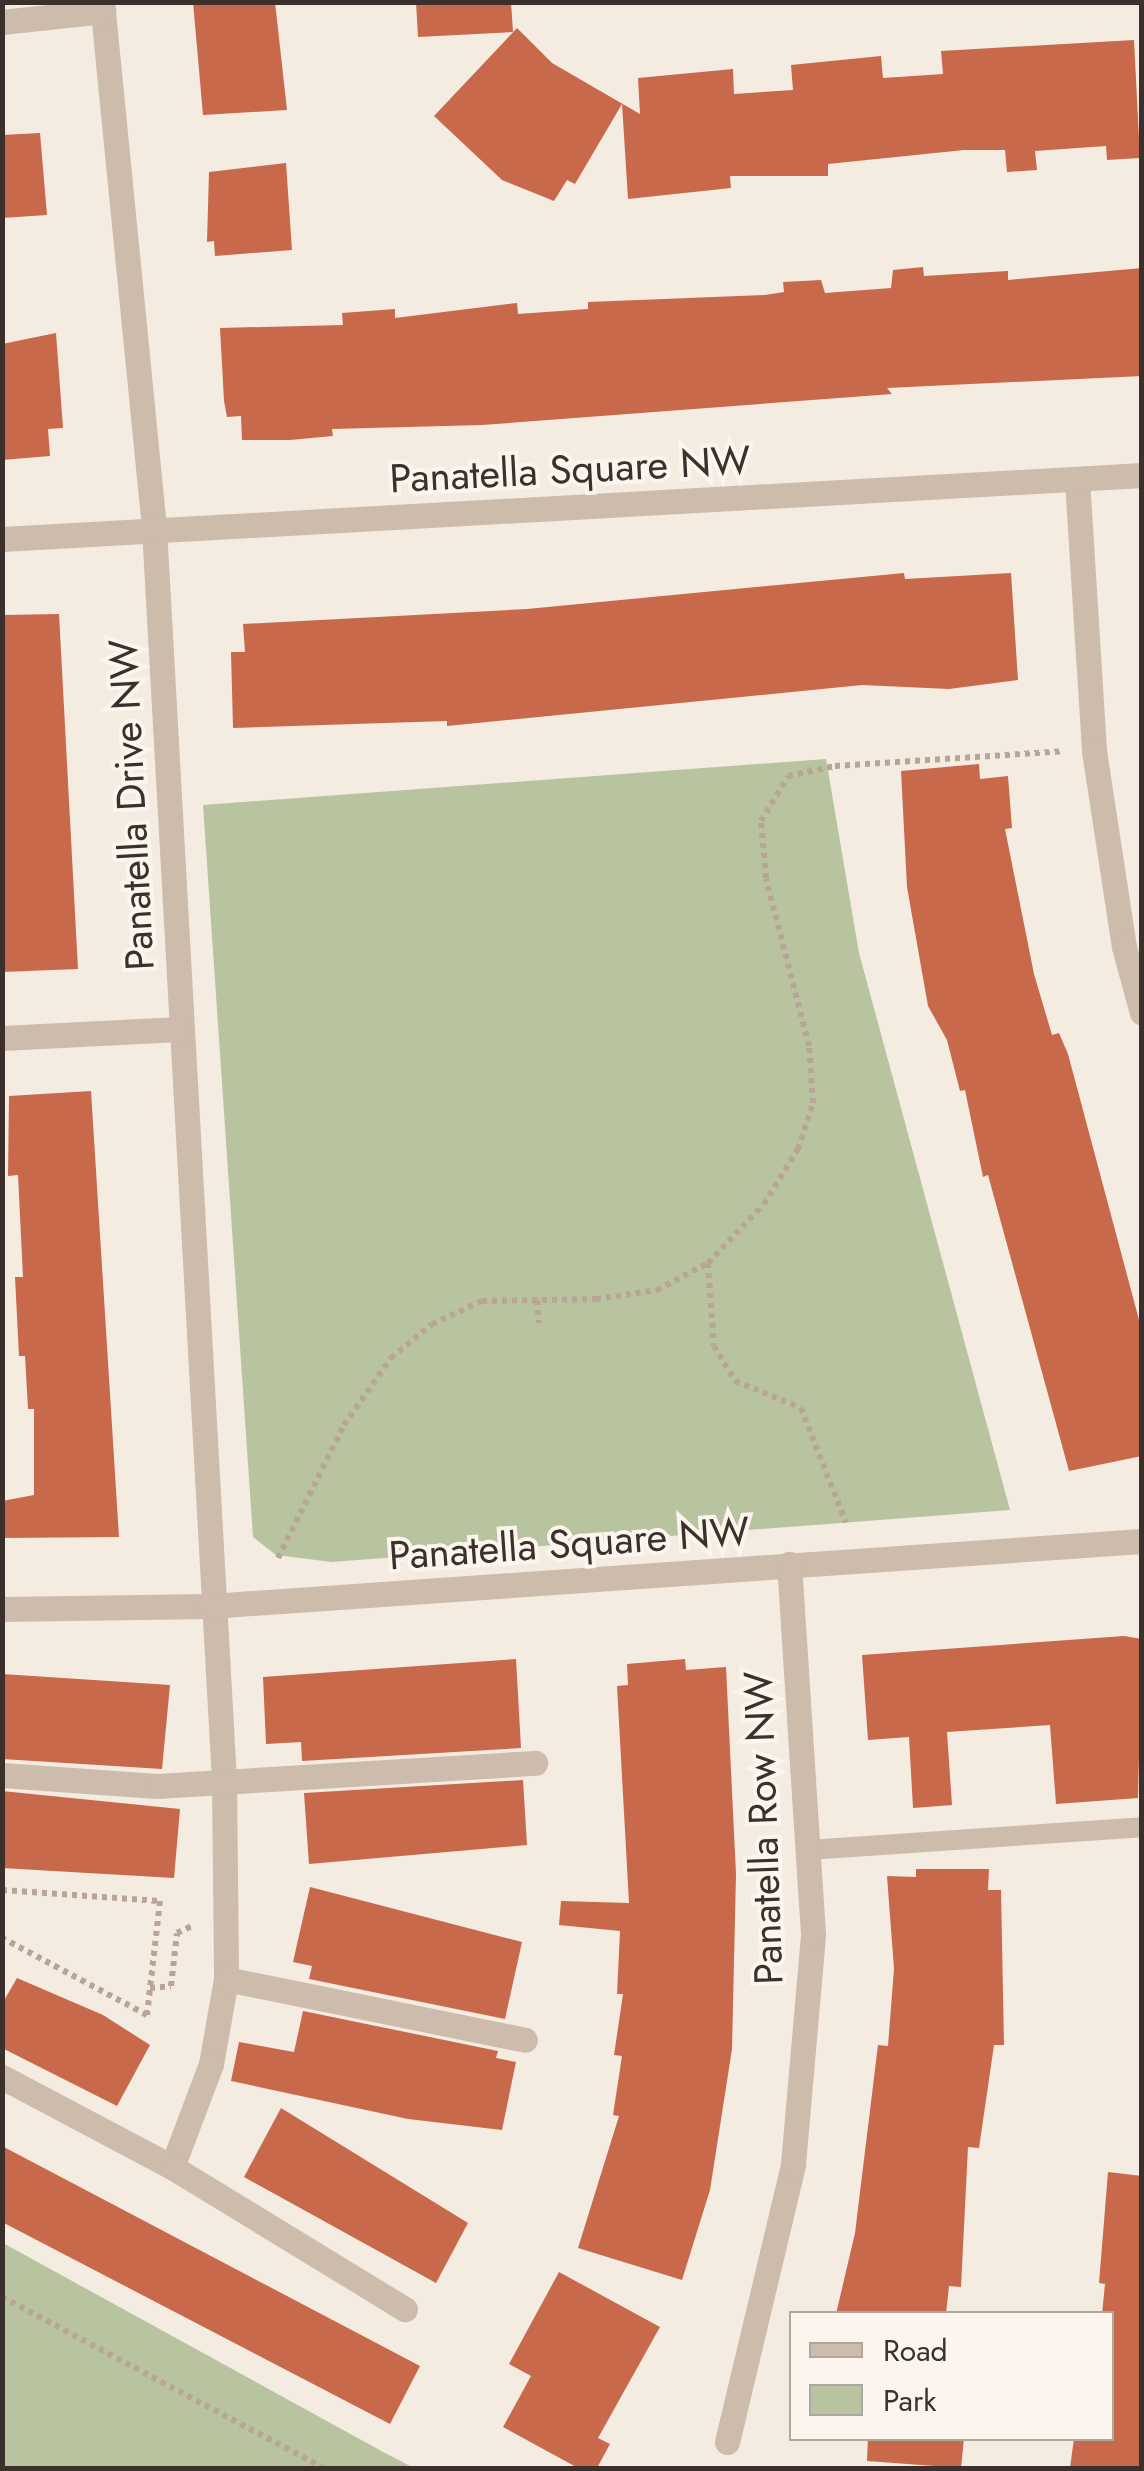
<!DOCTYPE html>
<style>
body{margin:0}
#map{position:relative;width:1144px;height:2471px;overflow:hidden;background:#f4ebe1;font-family:Jost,sans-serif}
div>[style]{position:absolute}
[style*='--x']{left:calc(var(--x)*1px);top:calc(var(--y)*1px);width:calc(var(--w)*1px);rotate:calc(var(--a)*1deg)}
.green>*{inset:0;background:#b8c4a0}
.building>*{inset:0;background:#c8694b}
.path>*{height:6px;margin-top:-3px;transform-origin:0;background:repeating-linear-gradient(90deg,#b9a596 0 5px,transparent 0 10px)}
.service>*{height:20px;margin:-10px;padding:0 10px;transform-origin:10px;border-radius:10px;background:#cdbbac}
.minor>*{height:25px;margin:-12.5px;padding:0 12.5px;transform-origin:12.5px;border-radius:12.5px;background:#cdbbac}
span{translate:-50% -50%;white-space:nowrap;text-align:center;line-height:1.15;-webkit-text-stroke:8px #fbf5ee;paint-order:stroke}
.street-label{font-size:40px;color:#3b302b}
.frame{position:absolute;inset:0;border:5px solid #3b302b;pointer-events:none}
.legend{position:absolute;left:789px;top:2311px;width:325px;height:130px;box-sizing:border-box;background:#fbf5ee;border:2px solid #aea6a0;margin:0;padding:12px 18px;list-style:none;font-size:30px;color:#3b302b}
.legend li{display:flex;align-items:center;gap:20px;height:50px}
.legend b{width:50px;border:2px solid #aea6a0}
</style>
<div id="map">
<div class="green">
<div style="clip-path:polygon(826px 759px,859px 953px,1010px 1510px,332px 1562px,276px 1555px,253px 1537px,203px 805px)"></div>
<div style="clip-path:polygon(3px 2243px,385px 2453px,414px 2468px,3px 2468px)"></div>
</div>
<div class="building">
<div style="clip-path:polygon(193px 2px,275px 2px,287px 110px,203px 115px)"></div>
<div style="clip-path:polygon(416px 2px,511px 2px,513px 32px,418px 37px)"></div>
<div style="clip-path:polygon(517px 28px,552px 63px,640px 114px,638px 78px,733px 69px,734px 94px,793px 90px,791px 65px,881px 56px,883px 78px,943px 74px,941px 51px,1134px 40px,1140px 158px,1107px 160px,1106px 146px,1035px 151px,1037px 170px,1007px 172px,1005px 150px,964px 150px,828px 164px,828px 176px,730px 176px,731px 188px,628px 199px,622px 104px,575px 184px,567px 180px,554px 201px,502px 180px,434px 116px)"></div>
<div style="clip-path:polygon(40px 133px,47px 215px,2px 218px,2px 135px)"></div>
<div style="clip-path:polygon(286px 163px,292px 250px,215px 256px,214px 241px,207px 242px,209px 172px)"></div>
<div style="clip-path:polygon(923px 267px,924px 276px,1008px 271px,1008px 280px,1142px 268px,1142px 376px,887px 388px,892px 394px,482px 425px,332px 429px,333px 436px,290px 440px,242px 440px,241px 416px,227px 417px,224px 401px,220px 328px,343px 325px,342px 313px,395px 309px,395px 318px,517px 303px,518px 314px,588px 309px,588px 302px,765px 295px,784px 292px,783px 282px,821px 280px,825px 293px,891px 288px,893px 270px)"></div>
<div style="clip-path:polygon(56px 333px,63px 428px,48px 429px,50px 456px,2px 460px,2px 344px)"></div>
<div style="clip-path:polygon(904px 573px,905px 579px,1011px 573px,1018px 680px,949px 689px,862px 685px,447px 726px,447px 721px,233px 728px,231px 652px,245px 652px,243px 624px,527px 609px)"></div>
<div style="clip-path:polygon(59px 614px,78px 969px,2px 972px,2px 615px)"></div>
<div style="clip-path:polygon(979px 764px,980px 779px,1008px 776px,1012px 828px,1005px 829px,1034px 974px,1052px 1035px,1059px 1033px,1068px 1054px,1142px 1331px,1142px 1456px,1069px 1471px,988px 1175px,983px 1177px,965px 1090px,960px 1091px,947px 1040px,928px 1006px,907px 887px,901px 771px)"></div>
<div style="clip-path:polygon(91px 1091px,119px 1537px,2px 1538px,2px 1501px,34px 1495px,34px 1409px,28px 1409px,25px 1356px,19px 1356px,15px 1277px,23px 1277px,18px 1175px,8px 1176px,9px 1096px)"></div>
<div style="clip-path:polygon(1124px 1636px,1142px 1639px,1138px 1798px,1056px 1804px,1050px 1725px,947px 1732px,952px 1805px,913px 1808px,909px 1737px,868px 1740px,862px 1655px)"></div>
<div style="clip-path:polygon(516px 1659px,521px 1748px,302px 1761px,301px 1742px,266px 1744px,263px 1677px)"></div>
<div style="clip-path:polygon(685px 1659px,686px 1670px,726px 1667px,736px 1874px,732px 2049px,710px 2190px,682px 2280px,578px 2248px,619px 2116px,613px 2115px,622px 2056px,614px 2055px,623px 1994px,617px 1994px,620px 1931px,559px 1925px,561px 1901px,629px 1903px,617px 1686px,628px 1685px,627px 1664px)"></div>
<div style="clip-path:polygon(2px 1674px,170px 1685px,162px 1769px,2px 1759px)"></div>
<div style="clip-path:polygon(523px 1780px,527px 1845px,309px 1864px,304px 1793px)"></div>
<div style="clip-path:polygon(2px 1791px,180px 1809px,174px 1878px,2px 1868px)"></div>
<div style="clip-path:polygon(916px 1869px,989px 1869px,988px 1890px,1001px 1890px,1004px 2045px,994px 2045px,979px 2148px,968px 2147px,961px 2287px,949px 2286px,946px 2314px,836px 2314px,855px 2233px,878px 2045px,888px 2046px,894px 1969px,887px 1876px,916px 1877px)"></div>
<div style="clip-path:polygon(310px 1887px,522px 1942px,505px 2019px,309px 1979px,312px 1966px,293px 1962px)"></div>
<div style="clip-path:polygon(17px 1978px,103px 2015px,150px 2045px,117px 2106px,2px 2048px,2px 2004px)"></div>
<div style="clip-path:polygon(303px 2011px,498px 2051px,496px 2058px,516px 2062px,502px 2130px,408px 2119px,231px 2081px,239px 2042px,294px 2052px)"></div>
<div style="clip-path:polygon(281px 2108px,468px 2223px,436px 2283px,244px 2177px)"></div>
<div style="clip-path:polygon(2px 2146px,420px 2366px,390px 2424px,2px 2222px)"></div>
<div style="clip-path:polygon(1108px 2172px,1142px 2176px,1142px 2468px,1070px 2468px,1074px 2438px,1112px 2438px,1112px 2314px,1102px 2314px,1105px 2284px,1099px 2283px)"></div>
<div style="clip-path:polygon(559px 2272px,660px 2327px,598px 2438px,610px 2444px,597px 2468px,578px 2468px,503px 2427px,531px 2376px,509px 2364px)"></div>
<div style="clip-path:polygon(868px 2438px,964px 2438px,961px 2468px,867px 2461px)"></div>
</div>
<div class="path">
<div style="--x:708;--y:1263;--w:83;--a:85.9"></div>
<div style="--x:714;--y:1346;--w:41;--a:59"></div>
<div style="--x:735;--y:1381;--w:71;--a:22.2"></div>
<div style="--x:801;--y:1408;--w:123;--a:68.6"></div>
<div style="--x:537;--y:1300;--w:23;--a:85"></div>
<div style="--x:278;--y:1558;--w:148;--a:-63.6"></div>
<div style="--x:344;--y:1425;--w:82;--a:-55"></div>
<div style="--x:391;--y:1358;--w:53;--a:-39.7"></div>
<div style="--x:432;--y:1324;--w:55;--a:-24.7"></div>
<div style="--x:482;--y:1301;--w:114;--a:-1"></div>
<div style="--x:596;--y:1299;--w:62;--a:-8.4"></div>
<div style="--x:657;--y:1290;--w:58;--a:-27.9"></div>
<div style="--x:708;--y:1263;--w:81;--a:-46.5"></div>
<div style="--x:764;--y:1204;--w:65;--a:-58.3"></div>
<div style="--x:798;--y:1149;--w:48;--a:-71.9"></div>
<div style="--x:813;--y:1103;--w:57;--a:-94"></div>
<div style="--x:809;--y:1046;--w:173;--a:-104.4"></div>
<div style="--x:766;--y:878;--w:57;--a:-95"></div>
<div style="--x:761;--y:821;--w:52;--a:-59"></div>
<div style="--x:788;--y:776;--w:48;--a:-12"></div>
<div style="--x:835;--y:766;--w:229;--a:-3.7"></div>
<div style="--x:2;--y:1890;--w:158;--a:4"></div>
<div style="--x:160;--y:1901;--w:115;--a:96.5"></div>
<div style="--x:147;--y:2015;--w:164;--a:-152"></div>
<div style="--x:150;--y:1988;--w:21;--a:-5"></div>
<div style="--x:171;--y:1986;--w:53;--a:-83.5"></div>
<div style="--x:177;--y:1933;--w:17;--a:-25"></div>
<div style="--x:2;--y:2297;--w:365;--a:28"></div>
</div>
<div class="service">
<div style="--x:808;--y:1850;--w:335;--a:-3.9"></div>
</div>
<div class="minor">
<div style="--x:102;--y:2;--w:529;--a:84.35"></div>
<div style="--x:154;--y:528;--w:1254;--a:86.8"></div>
<div style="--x:224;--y:1780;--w:199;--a:89.4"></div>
<div style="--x:226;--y:1979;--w:86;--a:100"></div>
<div style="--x:211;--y:2064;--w:110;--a:110.7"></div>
<div style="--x:2;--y:22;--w:102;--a:-6.2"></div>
<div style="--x:1077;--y:480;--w:272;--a:86.4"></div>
<div style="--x:1094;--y:751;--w:198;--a:81.3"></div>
<div style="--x:1124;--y:947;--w:68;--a:74.7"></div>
<div style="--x:2;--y:539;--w:1142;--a:-3.21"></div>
<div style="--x:2;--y:1038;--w:178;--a:-2.9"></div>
<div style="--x:2;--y:1609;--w:208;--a:-0.8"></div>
<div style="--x:210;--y:1606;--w:934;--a:-3.99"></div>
<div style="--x:2;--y:1775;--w:155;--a:4.1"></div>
<div style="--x:157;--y:1786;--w:379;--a:-3.5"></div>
<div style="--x:226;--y:1979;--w:305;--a:11.5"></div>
<div style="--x:2;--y:2077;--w:192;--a:27.9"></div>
<div style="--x:172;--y:2167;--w:273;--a:31.4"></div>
<div style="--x:727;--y:2442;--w:286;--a:-76.6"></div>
<div style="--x:793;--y:2164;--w:231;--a:-85"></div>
<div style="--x:813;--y:1934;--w:371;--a:-93.7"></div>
</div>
<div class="street-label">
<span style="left:570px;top:469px;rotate:-3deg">Panatella Square NW</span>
<span style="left:131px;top:805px;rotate:-93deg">Panatella Drive NW</span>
<span style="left:569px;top:1543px;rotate:-4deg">Panatella Square NW</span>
<span style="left:763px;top:1828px;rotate:-92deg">Panatella Row NW</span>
</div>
<div class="frame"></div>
<ul class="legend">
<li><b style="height:12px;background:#cdbbac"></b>Road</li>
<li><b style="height:28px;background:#b8c4a0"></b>Park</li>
</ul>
</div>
